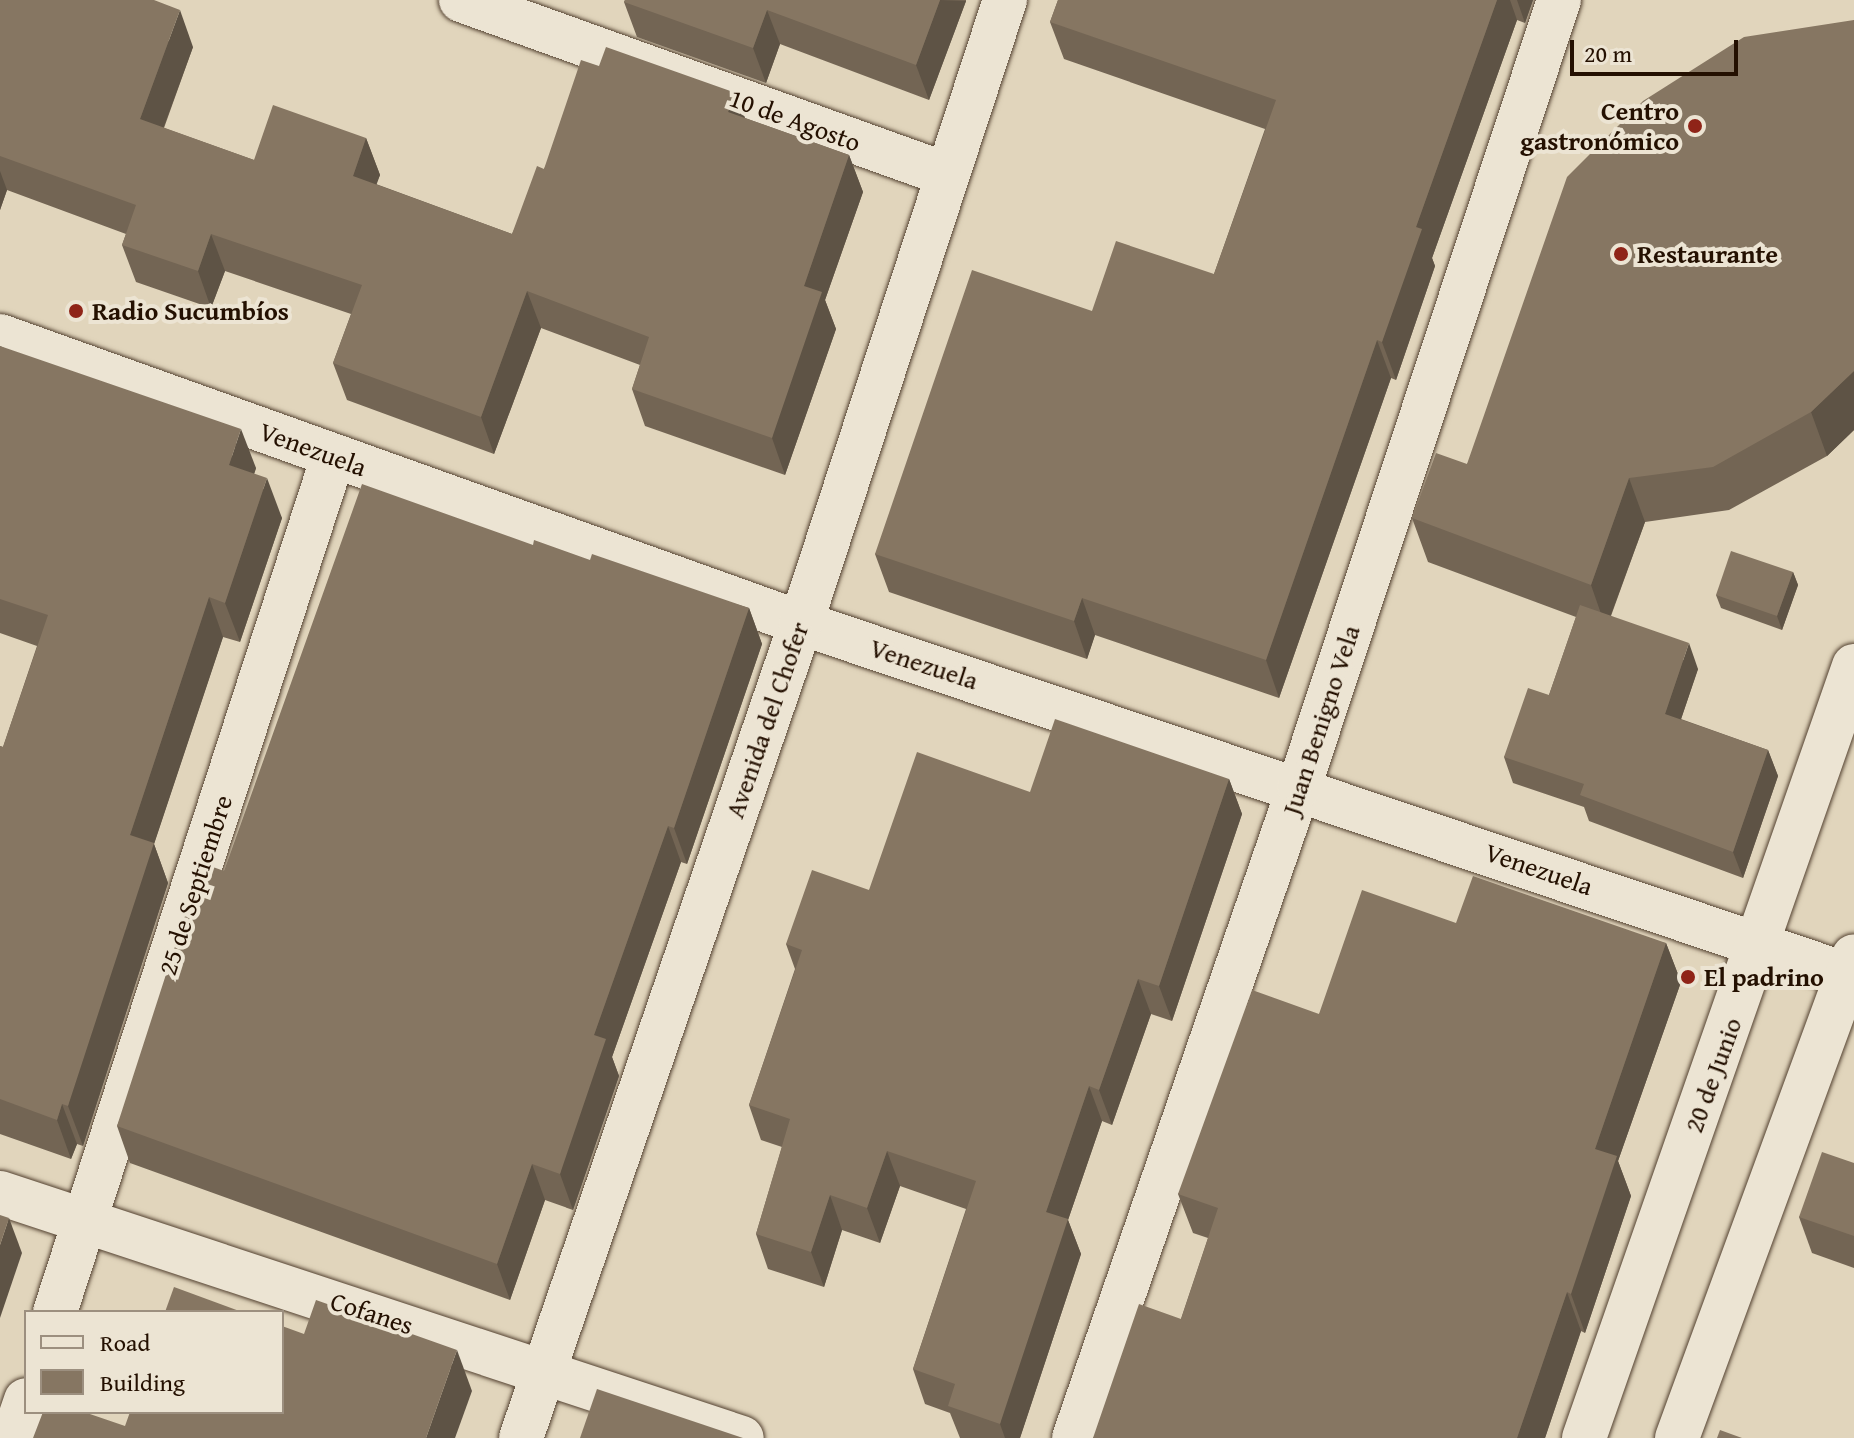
<!DOCTYPE html>
<meta charset="utf-8">
<style>
body{margin:0}
#map{position:relative;width:1854px;height:1438px;overflow:hidden;background:#e1d5bc;font-family:"Gentium Book Plus",serif}
div>[style]{position:absolute}
[style*='--x']{left:calc(var(--x)*1px);top:calc(var(--y)*1px);width:calc(var(--w)*1px);rotate:calc(var(--a)*1deg)}
.roads{filter:drop-shadow(0 0 2px #534130) drop-shadow(0 0 2px #534130)}
.minor>*{height:44px;margin:-22px;padding:0 22px;transform-origin:22px;border-radius:22px;background:#ece4d3}
.tertiary>*{height:44px;margin:-22px;padding:0 22px;transform-origin:22px;border-radius:22px;background:#ece4d3}
.wall>*{inset:0;background:#736554}
.shaded-wall>*{inset:0;background:#5e5345}
.building>*{inset:0;background:#867662}
.dots>*{width:22px;height:22px;translate:-50% -50%;box-sizing:border-box;border:4px solid #ece4d3;border-radius:50%}
span{translate:-50% -50%;white-space:nowrap;text-align:center;line-height:1.15;-webkit-text-stroke:8px #ece4d3;paint-order:stroke}
.poi-label{font-size:26px;color:#241001;font-weight:700}
.right{translate:-100% -50%;text-align:right}
.left{translate:0 -50%;text-align:left}
.street-label{font-size:26px;color:#241001}
.legend{position:absolute;left:24px;top:1310px;width:260px;height:104px;box-sizing:border-box;background:#ece4d3;border:2px solid #9c8f7f;margin:0;padding:10px 14px;list-style:none;font-size:24px;color:#241001}
.legend li{display:flex;align-items:center;gap:16px;height:40px}
.legend b{width:40px;border:2px solid #9c8f7f}
.scale{position:absolute;left:1570px;top:40px;width:168px;height:36px;box-sizing:border-box;border:4px solid #241001;border-top:0;padding-left:10px;font-size:24px;line-height:28px;white-space:nowrap;color:#241001;-webkit-text-stroke:6px #ece4d3;paint-order:stroke}
</style>
<div id="map">
<div class="roads">
<div class="minor">
<div style="--x:461;--y:0;--w:517;--a:19.77"></div>
<div style="--x:0;--y:336;--w:851;--a:19.71"></div>
<div style="--x:801;--y:623;--w:1111;--a:18.58"></div>
<div style="--x:0;--y:1193;--w:781;--a:18.27"></div>
<div style="--x:55;--y:1312;--w:899;--a:-71.99"></div>
<div style="--x:13;--y:1438;--w:40;--a:-71.1"></div>
<div style="--x:521;--y:1438;--w:862;--a:-71.04"></div>
<div style="--x:801;--y:623;--w:656;--a:-71.87"></div>
<div style="--x:1074;--y:1438;--w:689;--a:-70.93"></div>
<div style="--x:1299;--y:787;--w:829;--a:-71.72"></div>
</div>
<div class="tertiary">
<div style="--x:1584;--y:1438;--w:818;--a:-70.72"></div>
<div style="--x:1677;--y:1438;--w:513;--a:-69.84"></div>
</div>
</div>
<div class="wall">
<div style="clip-path:polygon(0 0,193px 47px,164px 128px,254px 160px,366px 138px,380px 175px,376px 184px,512px 234px,544px 169px,599px 66px,736px 93px,745px 118px,849px 155px,863px 192px,825px 300px,836px 329px,785px 475px,645px 426px,632px 389px,640px 365px,541px 328px,494px 454px,347px 400px,333px 363px,351px 314px,225px 271px,211px 308px,136px 282px,122px 245px,126px 234px,7px 190px,0 210px)"></div>
<div style="clip-path:polygon(625px 0,966px 0,966px 1px,929px 100px,780px 44px,766px 83px,637px 37px,624px 2px)"></div>
<div style="clip-path:polygon(1058px 0,1533px 0,1525px 23px,1517px 20px,1432px 258px,1435px 266px,1396px 380px,1391px 378px,1279px 698px,1095px 635px,1087px 659px,889px 592px,875px 554px,1092px 311px,1214px 274px,1265px 129px,1064px 59px,1050px 22px)"></div>
<div style="clip-path:polygon(1854px 20px,1854px 430px,1827px 456px,1729px 510px,1645px 522px,1611px 616px,1698px 669px,1681px 719px,1768px 750px,1778px 776px,1743px 878px,1589px 821px,1584px 807px,1513px 783px,1504px 757px,1549px 695px,1576px 617px,1428px 562px,1412px 518px,1467px 464px)"></div>
<div style="clip-path:polygon(0 346px,256px 468px,254px 474px,282px 518px,240px 642px,223px 637px,154px 844px,168px 883px,83px 1146px,77px 1144px,71px 1159px,0 1134px,0 746px,3px 747px,37px 646px,0 633px)"></div>
<div style="clip-path:polygon(590px 560px,749px 608px,762px 644px,687px 864px,681px 862px,612px 1057px,619px 1076px,573px 1210px,545px 1200px,510px 1300px,130px 1163px,117px 1126px,224px 871px)"></div>
<div style="clip-path:polygon(1793px 572px,1798px 585px,1782px 630px,1721px 608px,1716px 595px)"></div>
<div style="clip-path:polygon(1229px 779px,1242px 814px,1172px 1021px,1151px 1014px,1112px 1125px,1102px 1121px,1068px 1220px,1081px 1254px,1020px 1438px,960px 1438px,950px 1413px,925px 1404px,913px 1369px,966px 1209px,900px 1186px,880px 1243px,842px 1230px,824px 1287px,768px 1269px,756px 1234px,782px 1147px,761px 1140px,749px 1105px,795px 969px,786px 944px,869px 890px,1030px 792px)"></div>
<div style="clip-path:polygon(1456px 923px,1666px 943px,1681px 982px,1618px 1161px,1631px 1196px,1585px 1333px,1581px 1331px,1545px 1438px,1093px 1438px,1181px 1319px,1208px 1238px,1193px 1233px,1178px 1194px,1319px 1014px)"></div>
<div style="clip-path:polygon(1854px 1163px,1854px 1268px,1812px 1253px,1799px 1217px)"></div>
</div>
<div class="shaded-wall">
<div style="clip-path:polygon(940px 0,966px 1px,929px 100px,916px 65px)"></div>
<div style="clip-path:polygon(1497px 0,1510px 0,1517px 20px,1432px 258px,1435px 266px,1396px 380px,1382px 342px,1416px 227px)"></div>
<div style="clip-path:polygon(1517px 0,1533px 0,1525px 23px)"></div>
<div style="clip-path:polygon(180px 10px,193px 47px,153px 156px,140px 119px)"></div>
<div style="clip-path:polygon(767px 10px,780px 44px,766px 83px,753px 48px)"></div>
<div style="clip-path:polygon(736px 93px,749px 130px,728px 112px)"></div>
<div style="clip-path:polygon(366px 138px,380px 175px,366px 213px,353px 176px)"></div>
<div style="clip-path:polygon(849px 155px,863px 192px,825px 300px,836px 329px,785px 475px,772px 438px,804px 286px)"></div>
<div style="clip-path:polygon(0 171px,7px 190px,0 210px)"></div>
<div style="clip-path:polygon(211px 234px,225px 271px,211px 308px,198px 271px)"></div>
<div style="clip-path:polygon(527px 291px,541px 328px,494px 454px,481px 417px)"></div>
<div style="clip-path:polygon(1377px 340px,1391px 378px,1279px 698px,1266px 660px)"></div>
<div style="clip-path:polygon(1854px 371px,1854px 430px,1827px 456px,1811px 412px)"></div>
<div style="clip-path:polygon(241px 429px,256px 468px,244px 505px,229px 465px)"></div>
<div style="clip-path:polygon(267px 478px,282px 518px,240px 642px,225px 603px)"></div>
<div style="clip-path:polygon(1629px 478px,1645px 522px,1606px 628px,1591px 585px)"></div>
<div style="clip-path:polygon(1793px 572px,1798px 585px,1782px 630px,1777px 616px)"></div>
<div style="clip-path:polygon(209px 597px,223px 637px,154px 844px,168px 883px,83px 1146px,68px 1106px,130px 835px)"></div>
<div style="clip-path:polygon(1082px 598px,1095px 635px,1087px 659px,1074px 621px)"></div>
<div style="clip-path:polygon(749px 608px,762px 644px,687px 864px,674px 828px)"></div>
<div style="clip-path:polygon(1689px 643px,1698px 669px,1674px 740px,1665px 714px)"></div>
<div style="clip-path:polygon(1768px 750px,1778px 776px,1743px 878px,1733px 852px)"></div>
<div style="clip-path:polygon(1229px 779px,1242px 814px,1172px 1021px,1159px 986px)"></div>
<div style="clip-path:polygon(668px 826px,681px 862px,612px 1057px,619px 1076px,573px 1210px,560px 1174px,594px 1035px)"></div>
<div style="clip-path:polygon(1666px 943px,1681px 982px,1618px 1161px,1631px 1196px,1585px 1333px,1571px 1294px,1595px 1149px)"></div>
<div style="clip-path:polygon(1138px 979px,1151px 1014px,1112px 1125px,1099px 1090px)"></div>
<div style="clip-path:polygon(1089px 1086px,1102px 1121px,1068px 1220px,1081px 1254px,1020px 1438px,1005px 1438px,1000px 1424px,1046px 1212px)"></div>
<div style="clip-path:polygon(62px 1104px,77px 1144px,71px 1159px,57px 1120px)"></div>
<div style="clip-path:polygon(887px 1151px,900px 1186px,880px 1243px,867px 1208px)"></div>
<div style="clip-path:polygon(532px 1164px,545px 1200px,510px 1300px,497px 1264px)"></div>
<div style="clip-path:polygon(830px 1195px,842px 1230px,824px 1287px,811px 1252px)"></div>
<div style="clip-path:polygon(9px 1218px,22px 1253px,0 1318px,0 1245px)"></div>
<div style="clip-path:polygon(1567px 1292px,1581px 1331px,1545px 1438px,1517px 1438px)"></div>
<div style="clip-path:polygon(457px 1350px,472px 1391px,455px 1438px,426px 1438px)"></div>
</div>
<div class="building">
<div style="clip-path:polygon(0 0,154px 0,180px 10px,140px 119px,254px 160px,273px 105px,366px 138px,353px 176px,512px 234px,537px 166px,544px 169px,581px 60px,599px 66px,606px 47px,736px 93px,728px 112px,849px 155px,804px 286px,822px 292px,772px 438px,632px 389px,649px 337px,527px 291px,481px 417px,333px 363px,362px 285px,211px 234px,198px 271px,122px 245px,136px 205px,0 156px)"></div>
<div style="clip-path:polygon(625px 0,940px 0,916px 65px,767px 10px,753px 48px,624px 2px)"></div>
<div style="clip-path:polygon(1058px 0,1497px 0,1416px 227px,1422px 229px,1382px 342px,1377px 340px,1266px 660px,1082px 598px,1074px 621px,875px 554px,972px 270px,1092px 311px,1116px 241px,1214px 274px,1276px 100px,1050px 22px)"></div>
<div style="clip-path:polygon(1854px 20px,1854px 371px,1811px 412px,1713px 467px,1629px 478px,1591px 585px,1412px 518px,1436px 453px,1467px 464px,1567px 177px,1643px 101px,1744px 37px)"></div>
<div style="clip-path:polygon(0 346px,241px 429px,229px 465px,267px 478px,225px 603px,209px 597px,130px 835px,154px 843px,68px 1106px,62px 1104px,57px 1120px,0 1099px,0 746px,3px 747px,48px 615px,0 599px)"></div>
<div style="clip-path:polygon(362px 484px,533px 545px,534px 540px,590px 560px,592px 554px,749px 608px,674px 828px,668px 826px,594px 1035px,606px 1039px,560px 1174px,532px 1164px,497px 1264px,117px 1126px,202px 863px,224px 871px)"></div>
<div style="clip-path:polygon(1731px 551px,1793px 572px,1777px 616px,1716px 595px)"></div>
<div style="clip-path:polygon(1580px 605px,1689px 643px,1665px 714px,1768px 750px,1733px 852px,1580px 795px,1584px 784px,1504px 757px,1528px 688px,1549px 695px)"></div>
<div style="clip-path:polygon(1055px 719px,1229px 779px,1159px 986px,1138px 979px,1099px 1090px,1089px 1086px,1046px 1212px,1068px 1219px,1000px 1424px,948px 1406px,955px 1384px,913px 1369px,976px 1181px,887px 1151px,867px 1208px,830px 1195px,811px 1252px,756px 1234px,790px 1119px,749px 1105px,802px 950px,786px 944px,812px 870px,869px 890px,917px 752px,1030px 792px)"></div>
<div style="clip-path:polygon(1473px 876px,1666px 943px,1595px 1149px,1617px 1156px,1571px 1294px,1567px 1292px,1517px 1438px,1093px 1438px,1139px 1304px,1181px 1319px,1218px 1208px,1178px 1194px,1252px 990px,1319px 1014px,1362px 890px,1456px 923px)"></div>
<div style="clip-path:polygon(1822px 1152px,1854px 1163px,1854px 1236px,1799px 1217px)"></div>
<div style="clip-path:polygon(0 1215px,9px 1218px,0 1245px)"></div>
<div style="clip-path:polygon(174px 1287px,242px 1312px,165px 1312px)"></div>
<div style="clip-path:polygon(316px 1300px,457px 1350px,426px 1438px,33px 1438px,43px 1412px,84px 1412px,125px 1426px,130px 1412px,282px 1412px,282px 1326px,304px 1334px)"></div>
<div style="clip-path:polygon(597px 1389px,743px 1438px,580px 1438px)"></div>
<div style="clip-path:polygon(1720px 1430px,1742px 1438px,1717px 1438px)"></div>
</div>
<div class="dots">
<div style="left:1695px;top:126px;background:#8f2418"></div>
<div style="left:1621px;top:254px;background:#8f2418"></div>
<div style="left:76px;top:311px;background:#8f2418"></div>
<div style="left:1688px;top:977px;background:#8f2418"></div>
</div>
<div class="poi-label">
<span class="right" style="left:1679px;top:126px">Centro<br>gastronómico</span>
<span class="left" style="left:1637px;top:254px">Restaurante</span>
<span class="left" style="left:92px;top:311px">Radio Sucumbíos</span>
<span class="left" style="left:1704px;top:977px">El padrino</span>
</div>
<div class="street-label">
<span style="left:795px;top:120px;rotate:20deg">10 de Agosto</span>
<span style="left:313px;top:449px;rotate:20deg">Venezuela</span>
<span style="left:924px;top:664px;rotate:18deg">Venezuela</span>
<span style="left:767px;top:720px;rotate:-71deg">Avenida del Chofer</span>
<span style="left:1321px;top:720px;rotate:-72deg">Juan Benigno Vela</span>
<span style="left:1539px;top:869px;rotate:19deg">Venezuela</span>
<span style="left:195px;top:885px;rotate:-72deg">25 de Septiembre</span>
<span style="left:1713px;top:1075px;rotate:-70deg">20 de Junio</span>
<span style="left:372px;top:1313px;rotate:18deg">Cofanes</span>
</div>
<ul class="legend">
<li><b style="height:10px;background:#ece4d3"></b>Road</li>
<li><b style="height:22px;background:#867662"></b>Building</li>
</ul>
<div class="scale">20 m</div>
</div>
